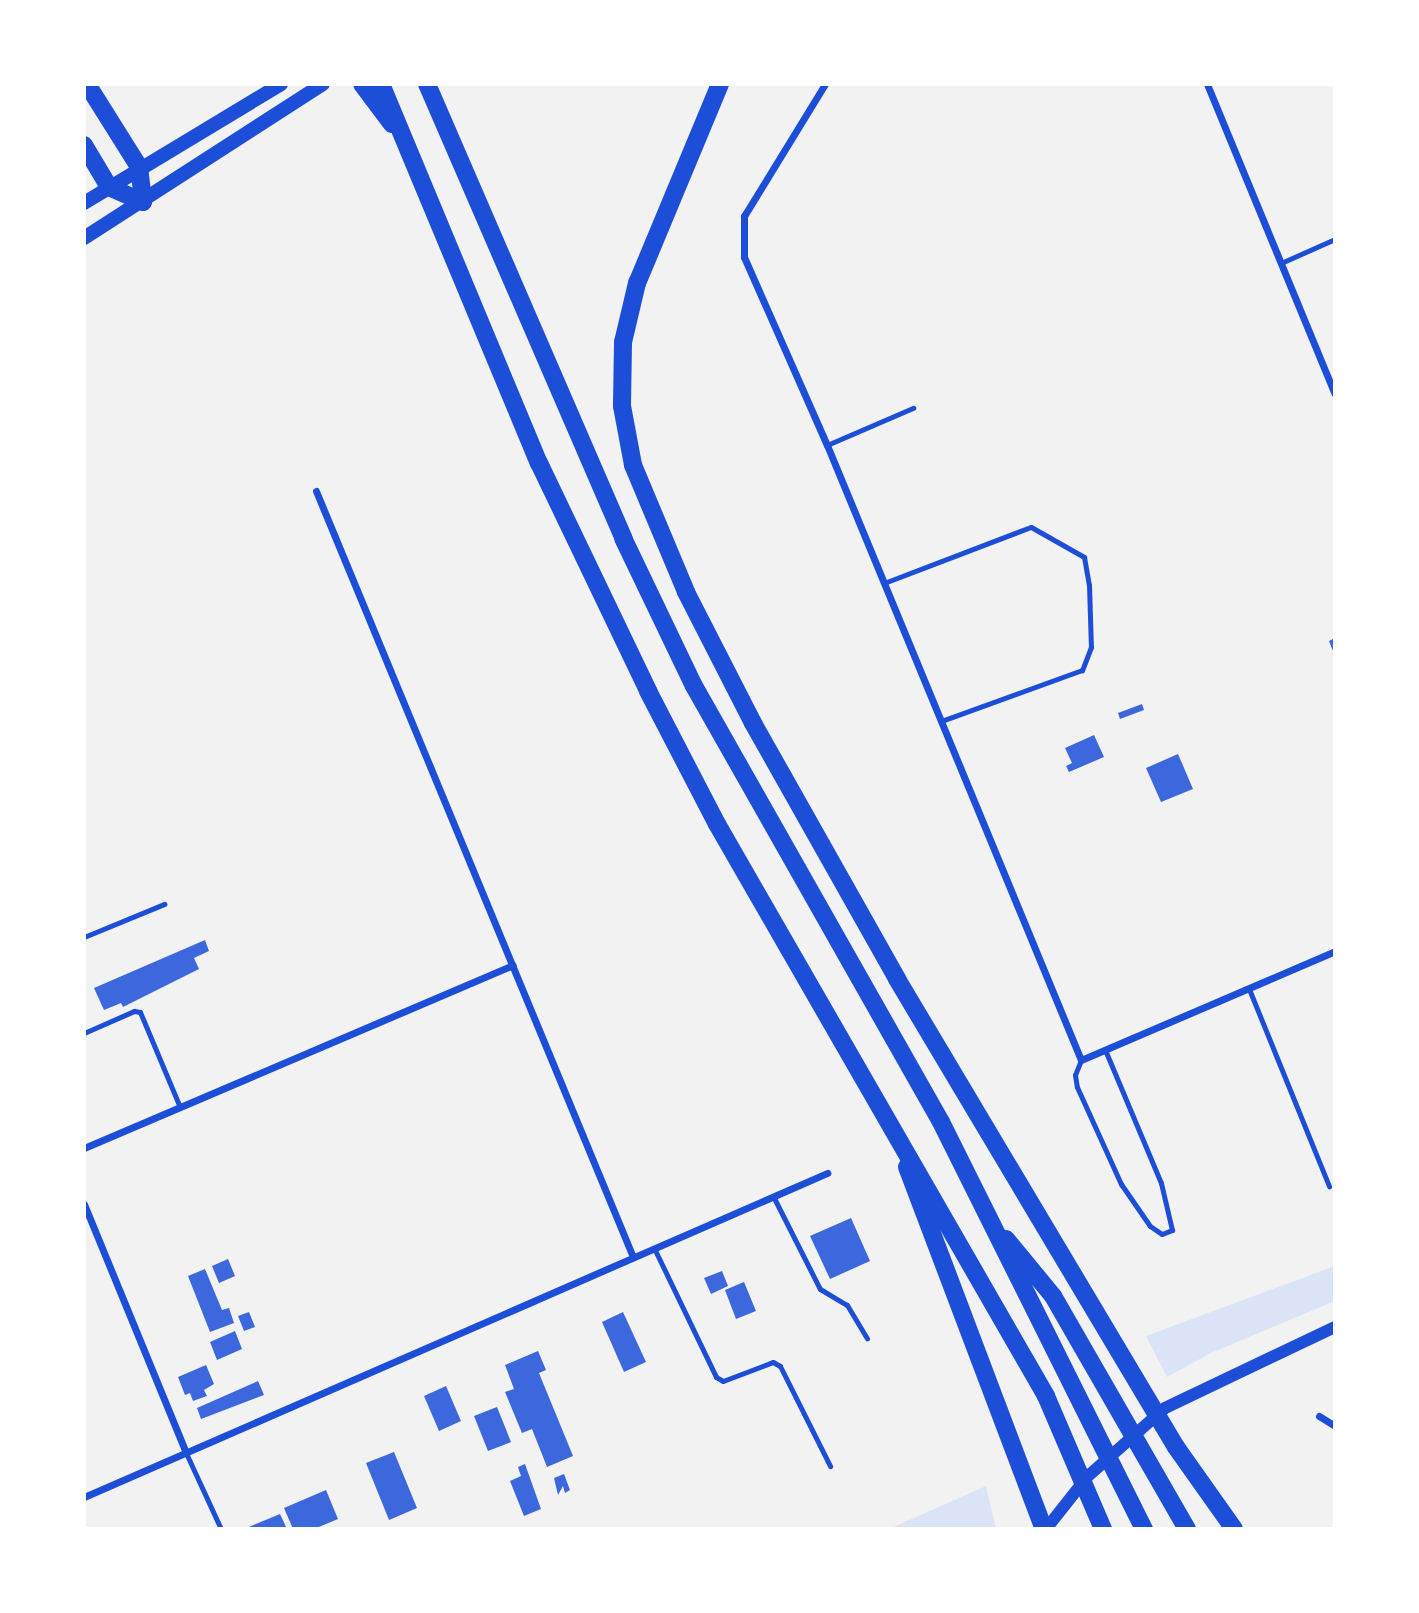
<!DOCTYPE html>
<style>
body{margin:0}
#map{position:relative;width:1419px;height:1613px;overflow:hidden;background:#f2f2f2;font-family:"Nunito Sans",sans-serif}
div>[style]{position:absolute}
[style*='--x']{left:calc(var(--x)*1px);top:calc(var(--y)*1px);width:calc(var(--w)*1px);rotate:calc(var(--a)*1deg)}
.green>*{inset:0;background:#dbe4f7}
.building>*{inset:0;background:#3d67dc}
.service>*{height:5px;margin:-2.5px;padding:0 2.5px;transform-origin:2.5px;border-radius:2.5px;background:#1d4ed8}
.minor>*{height:7px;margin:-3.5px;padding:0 3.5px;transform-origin:3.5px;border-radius:3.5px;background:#1d4ed8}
.tertiary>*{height:12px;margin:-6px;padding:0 6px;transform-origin:6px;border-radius:6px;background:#1d4ed8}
.secondary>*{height:14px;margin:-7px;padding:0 7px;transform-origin:7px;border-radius:7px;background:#1d4ed8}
.motorway>*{height:18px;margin:-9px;padding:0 9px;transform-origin:9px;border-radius:9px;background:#1d4ed8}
span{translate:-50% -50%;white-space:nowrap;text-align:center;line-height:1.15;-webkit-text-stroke:5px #fff;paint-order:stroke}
.frame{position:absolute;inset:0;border:86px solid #fff;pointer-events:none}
</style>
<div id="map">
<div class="green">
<div style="clip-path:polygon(1335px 1266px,1335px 1301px,1211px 1353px,1167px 1377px,1146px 1336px)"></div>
<div style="clip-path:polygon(986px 1486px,996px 1529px,889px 1529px)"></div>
</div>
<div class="building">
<div style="clip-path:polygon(1335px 638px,1335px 656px,1329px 641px)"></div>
<div style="clip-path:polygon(1142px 704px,1144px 710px,1120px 719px,1118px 713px)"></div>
<div style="clip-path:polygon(1094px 735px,1104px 757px,1069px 772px,1066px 766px,1072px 763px,1065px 748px)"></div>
<div style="clip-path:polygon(1178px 754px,1193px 789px,1161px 802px,1146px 768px)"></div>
<div style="clip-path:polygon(205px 940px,209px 951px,194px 958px,199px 969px,123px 1007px,121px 1003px,104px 1010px,94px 988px)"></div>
<div style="clip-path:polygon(851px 1218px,870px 1261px,830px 1279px,810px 1236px)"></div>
<div style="clip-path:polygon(228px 1259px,235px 1276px,219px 1283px,212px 1266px)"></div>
<div style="clip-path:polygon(205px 1269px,222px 1310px,229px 1308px,234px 1323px,210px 1332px,188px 1276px)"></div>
<div style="clip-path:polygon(722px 1271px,728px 1286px,711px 1294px,704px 1278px)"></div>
<div style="clip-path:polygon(744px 1282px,756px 1311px,736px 1319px,725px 1290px)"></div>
<div style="clip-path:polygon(249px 1312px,255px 1327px,244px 1331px,238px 1316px)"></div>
<div style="clip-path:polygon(623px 1312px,646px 1362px,624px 1372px,602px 1322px)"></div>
<div style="clip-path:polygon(235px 1331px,242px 1349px,217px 1360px,210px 1342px)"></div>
<div style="clip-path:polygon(538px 1351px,546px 1370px,539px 1373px,573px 1456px,547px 1467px,532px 1429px,522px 1433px,505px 1392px,514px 1389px,505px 1365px)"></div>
<div style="clip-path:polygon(206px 1365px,214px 1384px,204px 1390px,207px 1396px,193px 1401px,190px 1393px,185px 1395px,178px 1377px)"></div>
<div style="clip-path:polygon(258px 1381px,264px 1395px,201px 1419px,197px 1408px)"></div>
<div style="clip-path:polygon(446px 1386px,461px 1421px,439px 1431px,424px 1396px)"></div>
<div style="clip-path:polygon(497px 1407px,511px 1442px,488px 1451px,474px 1416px)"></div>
<div style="clip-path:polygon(394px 1452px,417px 1508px,389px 1520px,366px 1463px)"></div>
<div style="clip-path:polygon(525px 1464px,541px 1509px,524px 1516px,510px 1481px,521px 1476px,518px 1467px)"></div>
<div style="clip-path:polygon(564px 1474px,570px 1490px,565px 1493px,563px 1486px,558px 1495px,554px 1478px)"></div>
<div style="clip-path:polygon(326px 1490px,338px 1519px,314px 1529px,293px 1529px,284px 1508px)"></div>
<div style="clip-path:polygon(280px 1514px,287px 1529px,244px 1529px)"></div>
</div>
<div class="service">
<div style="--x:1281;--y:263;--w:59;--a:-24"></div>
<div style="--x:827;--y:445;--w:94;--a:-23.3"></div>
<div style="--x:884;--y:583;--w:157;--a:-20.9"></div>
<div style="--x:1031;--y:527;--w:61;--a:29.5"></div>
<div style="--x:1084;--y:557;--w:28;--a:80"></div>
<div style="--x:1089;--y:585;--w:62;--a:88.2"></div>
<div style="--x:1091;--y:647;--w:25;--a:111"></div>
<div style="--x:1082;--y:670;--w:150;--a:160.1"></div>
<div style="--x:84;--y:937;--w:87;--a:-22.4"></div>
<div style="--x:1249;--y:989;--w:213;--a:67.9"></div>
<div style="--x:84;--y:1033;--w:55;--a:-23.7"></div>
<div style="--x:134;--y:1011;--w:6;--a:9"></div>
<div style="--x:140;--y:1012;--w:103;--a:67.2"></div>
<div style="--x:1081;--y:1060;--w:16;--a:112"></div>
<div style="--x:1075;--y:1075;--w:12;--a:81"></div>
<div style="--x:1077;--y:1087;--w:107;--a:65.6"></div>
<div style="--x:1121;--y:1184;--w:51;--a:55.4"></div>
<div style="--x:1150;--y:1226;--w:14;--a:34"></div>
<div style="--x:1162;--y:1234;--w:11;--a:-22"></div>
<div style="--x:1172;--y:1230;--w:48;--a:-103.2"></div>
<div style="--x:1161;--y:1183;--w:144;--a:-112.8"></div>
<div style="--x:773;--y:1196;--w:104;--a:63.2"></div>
<div style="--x:820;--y:1289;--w:31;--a:31"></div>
<div style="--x:847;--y:1305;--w:39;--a:59"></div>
<div style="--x:654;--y:1248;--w:143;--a:64.3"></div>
<div style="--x:716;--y:1377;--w:8;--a:30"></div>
<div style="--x:723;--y:1381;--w:53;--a:-20.8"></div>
<div style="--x:773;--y:1362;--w:8;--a:30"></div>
<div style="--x:780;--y:1366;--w:112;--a:63.4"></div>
<div style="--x:186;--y:1453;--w:84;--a:65.3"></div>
</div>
<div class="minor">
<div style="--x:825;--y:84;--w:155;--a:121.5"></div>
<div style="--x:744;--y:216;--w:41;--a:90"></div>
<div style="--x:744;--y:257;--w:206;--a:66.2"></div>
<div style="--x:827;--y:445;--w:665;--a:67.56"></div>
<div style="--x:1081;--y:1060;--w:276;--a:-23.2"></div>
<div style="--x:1207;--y:84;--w:335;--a:67.6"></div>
<div style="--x:316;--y:491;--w:829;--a:67.52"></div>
<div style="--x:84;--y:1148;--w:466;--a:-23.1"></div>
<div style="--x:84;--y:1204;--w:269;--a:67.7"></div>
<div style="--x:1319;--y:1416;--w:19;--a:32"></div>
<div style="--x:84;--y:1497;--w:811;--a:-23.56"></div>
</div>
<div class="tertiary">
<div style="--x:1046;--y:1529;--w:66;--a:-51.7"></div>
<div style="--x:1087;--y:1477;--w:104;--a:-41.5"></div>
<div style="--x:1165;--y:1408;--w:188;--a:-25.5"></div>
</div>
<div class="secondary">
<div style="--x:84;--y:203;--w:230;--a:-31.1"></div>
<div style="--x:84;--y:238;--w:284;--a:-32.8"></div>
</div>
<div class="motorway">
<div style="--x:87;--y:84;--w:98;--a:57.9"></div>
<div style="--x:139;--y:167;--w:35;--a:83"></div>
<div style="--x:362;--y:84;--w:50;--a:53.1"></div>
<div style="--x:381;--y:84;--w:411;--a:67.4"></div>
<div style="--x:539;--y:463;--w:253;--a:64.4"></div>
<div style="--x:648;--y:691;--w:150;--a:62.6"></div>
<div style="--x:717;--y:824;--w:660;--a:60.09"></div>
<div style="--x:1046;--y:1396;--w:145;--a:66.8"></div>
<div style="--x:427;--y:84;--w:495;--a:66.6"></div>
<div style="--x:623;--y:538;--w:164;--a:64.4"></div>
<div style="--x:694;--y:686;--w:501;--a:60.47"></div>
<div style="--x:941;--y:1122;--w:455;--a:63.5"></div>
<div style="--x:720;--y:84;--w:216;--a:112.6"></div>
<div style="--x:637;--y:283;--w:61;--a:103.3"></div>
<div style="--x:623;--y:342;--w:64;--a:90.9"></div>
<div style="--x:622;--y:406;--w:60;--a:79.4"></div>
<div style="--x:633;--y:465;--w:138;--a:67.3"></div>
<div style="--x:686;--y:592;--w:147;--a:62.9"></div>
<div style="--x:753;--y:723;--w:294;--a:60.6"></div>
<div style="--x:897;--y:979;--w:545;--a:59.2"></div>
<div style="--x:1176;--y:1447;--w:100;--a:54.7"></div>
<div style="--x:84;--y:145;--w:49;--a:59.2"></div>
<div style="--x:109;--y:187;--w:37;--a:24"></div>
<div style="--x:907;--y:1167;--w:387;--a:69.3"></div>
<div style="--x:1006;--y:1239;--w:74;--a:50.5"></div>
<div style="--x:1053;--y:1296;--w:269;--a:60.1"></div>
</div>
<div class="frame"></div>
</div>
